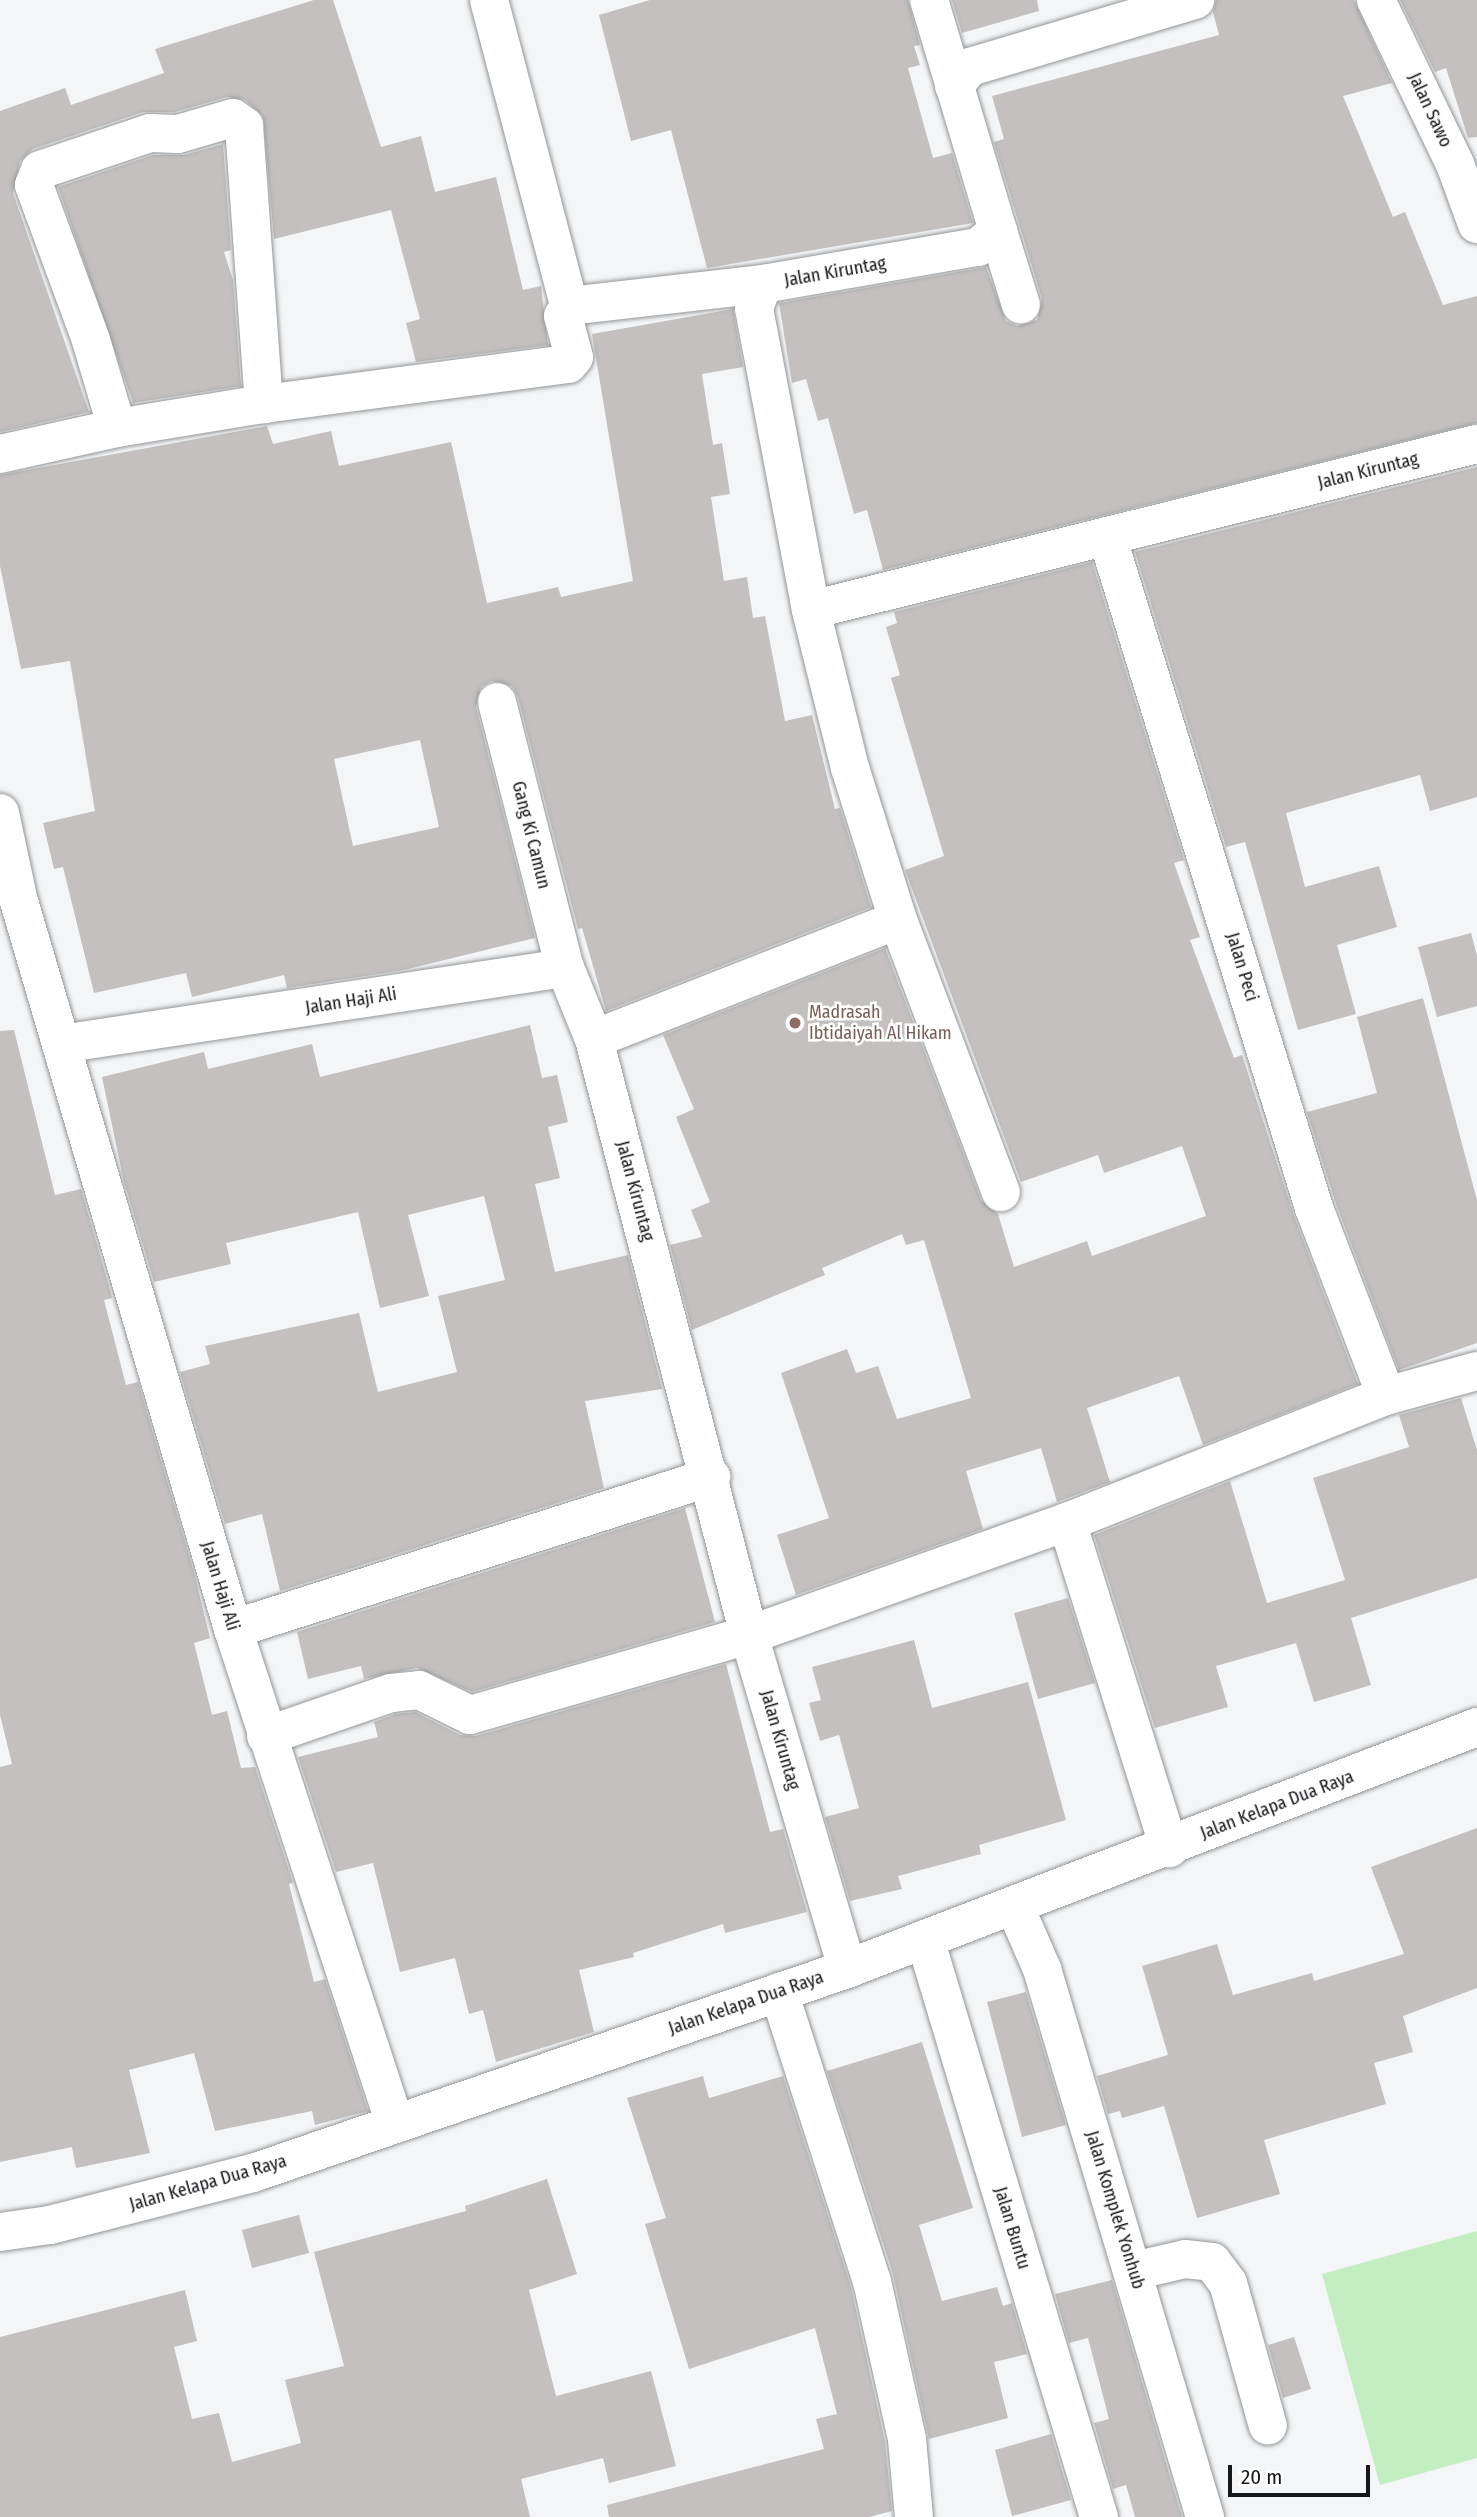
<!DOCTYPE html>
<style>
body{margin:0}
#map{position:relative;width:1477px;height:2517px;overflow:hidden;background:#f3f5f7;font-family:"Fira Sans Condensed",sans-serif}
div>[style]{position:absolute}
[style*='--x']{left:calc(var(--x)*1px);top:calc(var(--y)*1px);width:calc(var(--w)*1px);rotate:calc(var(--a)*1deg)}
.green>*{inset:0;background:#c3eec1}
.building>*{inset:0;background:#c3c0bf}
.roads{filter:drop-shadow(0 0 2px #939597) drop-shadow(0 0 2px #939597)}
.minor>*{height:38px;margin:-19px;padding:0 19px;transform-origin:19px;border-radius:19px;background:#fff}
.dots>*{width:19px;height:19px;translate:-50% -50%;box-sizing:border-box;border:4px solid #fff;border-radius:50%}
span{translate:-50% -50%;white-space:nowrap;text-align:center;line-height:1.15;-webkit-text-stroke:5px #fff;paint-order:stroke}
.street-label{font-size:18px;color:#161718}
.education-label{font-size:18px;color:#785e54}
.left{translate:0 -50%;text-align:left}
.scale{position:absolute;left:1228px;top:2465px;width:142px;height:32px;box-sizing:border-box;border:4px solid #161718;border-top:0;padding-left:9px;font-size:21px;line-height:24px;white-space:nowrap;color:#161718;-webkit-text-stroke:5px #fff;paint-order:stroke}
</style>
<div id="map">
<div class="green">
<div style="clip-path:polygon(1477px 2231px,1477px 2458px,1380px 2485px,1322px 2274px)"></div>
</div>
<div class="building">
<div style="clip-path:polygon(314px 0,333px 0,381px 147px,421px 136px,435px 192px,496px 177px,523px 290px,541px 286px,548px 345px,416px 362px,406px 323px,420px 319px,391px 210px,274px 239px,263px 116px,245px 100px,227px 97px,175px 112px,143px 112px,33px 149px,20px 161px,13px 193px,89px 412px,0 432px,0 111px,65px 88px,71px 105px,164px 73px,155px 49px)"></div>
<div style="clip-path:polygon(650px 0,908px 0,920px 45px,914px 46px,920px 65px,908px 68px,933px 158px,952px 153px,973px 223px,707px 268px,671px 130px,631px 141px,599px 15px)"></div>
<div style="clip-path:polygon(952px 0,1037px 0,1039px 11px,962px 33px)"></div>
<div style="clip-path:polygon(1216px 0,1354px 0,1392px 83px,1343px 96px,1393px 217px,1405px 212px,1443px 305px,1477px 296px,1477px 423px,883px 570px,867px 510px,854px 514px,828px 418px,818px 421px,806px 379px,792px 383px,779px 303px,986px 267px,1006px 321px,1017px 326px,1037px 320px,1042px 299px,994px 142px,1004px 139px,992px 96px,1219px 35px,1213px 12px)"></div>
<div style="clip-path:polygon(1400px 0,1477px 0,1477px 137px,1468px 138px,1446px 68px,1435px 72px)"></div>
<div style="clip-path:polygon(223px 144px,231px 250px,224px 252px,233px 280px,241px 386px,133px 403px,58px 187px,153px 155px,184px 155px)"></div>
<div style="clip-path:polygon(evenodd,733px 309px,743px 367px,702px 374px,713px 445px,722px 443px,730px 494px,711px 497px,724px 581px,747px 577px,753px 618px,765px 616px,785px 721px,812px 715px,835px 809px,840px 808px,871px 907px,606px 1011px,582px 928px,578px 929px,518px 697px,512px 686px,492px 681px,481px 687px,476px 707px,535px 938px,404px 970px,287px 988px,284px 975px,192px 997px,186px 973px,94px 993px,63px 867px,54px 869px,43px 823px,95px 811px,70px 661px,21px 669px,0 566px,0 475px,267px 426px,273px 444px,331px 431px,339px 466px,451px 442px,487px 603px,558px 587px,561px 597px,633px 581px,592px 334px,733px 309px,420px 740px,439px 827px,353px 846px,334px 759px,420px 740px)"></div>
<div style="clip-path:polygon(1477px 467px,1477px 797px,1430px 811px,1420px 775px,1286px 813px,1305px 887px,1379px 866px,1397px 927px,1337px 945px,1356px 1014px,1298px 1030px,1245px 842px,1226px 847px,1135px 552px)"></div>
<div style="clip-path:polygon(1092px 562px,1184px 860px,1174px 863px,1200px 937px,1190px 940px,1234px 1058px,1242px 1055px,1294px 1216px,1358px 1384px,1203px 1445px,1179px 1376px,1087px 1408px,1110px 1482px,1057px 1502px,1041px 1448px,966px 1471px,983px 1529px,796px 1595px,777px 1535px,829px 1518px,781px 1373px,847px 1349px,856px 1373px,878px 1366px,897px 1419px,971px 1398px,924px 1240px,906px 1245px,902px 1234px,822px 1268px,825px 1275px,692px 1330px,670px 1245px,702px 1237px,691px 1210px,710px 1202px,676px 1117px,694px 1109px,663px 1035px,885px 948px,981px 1200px,998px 1214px,1014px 1267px,1087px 1241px,1092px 1256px,1206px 1216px,1182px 1146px,1104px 1173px,1098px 1155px,1021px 1182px,905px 870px,944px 856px,891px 678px,900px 675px,886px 627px,897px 623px,894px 612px)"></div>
<div style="clip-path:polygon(1471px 933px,1477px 956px,1477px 1006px,1437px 1017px,1418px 947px)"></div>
<div style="clip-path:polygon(1423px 998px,1477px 1200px,1477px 1343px,1399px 1370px,1335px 1201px,1307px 1112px,1377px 1093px,1357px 1017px)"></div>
<div style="clip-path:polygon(530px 1025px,542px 1078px,557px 1075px,568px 1122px,548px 1127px,560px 1178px,535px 1184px,555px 1272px,628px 1255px,662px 1389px,585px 1401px,604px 1488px,280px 1591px,262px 1514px,225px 1524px,180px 1372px,210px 1364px,205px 1346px,359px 1313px,378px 1392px,457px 1372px,438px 1296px,505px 1280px,484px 1196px,408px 1215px,429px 1296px,380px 1308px,358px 1212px,226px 1243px,231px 1264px,154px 1282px,123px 1178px,102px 1077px,204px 1052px,208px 1069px,312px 1044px,320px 1077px)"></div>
<div style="clip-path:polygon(14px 1030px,55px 1195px,81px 1189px,111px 1293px,112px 1298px,104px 1300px,126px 1385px,138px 1382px,195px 1576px,210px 1638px,194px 1643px,212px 1715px,227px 1711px,241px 1768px,255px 1767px,293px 1883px,289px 1884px,314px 1982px,325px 1979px,368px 2111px,315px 2125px,312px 2111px,215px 2131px,194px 2053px,129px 2070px,150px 2153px,76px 2168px,72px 2147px,0 2162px,0 1767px,12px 1764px,0 1715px,0 1031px)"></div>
<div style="clip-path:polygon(1461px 1398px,1477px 1450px,1477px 1578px,1351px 1618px,1371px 1685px,1314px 1702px,1296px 1643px,1216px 1666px,1228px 1707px,1155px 1728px,1094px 1535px,1230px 1481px,1267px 1603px,1345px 1580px,1313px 1478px,1409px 1447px,1399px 1415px)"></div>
<div style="clip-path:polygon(685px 1508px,715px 1622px,472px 1692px,417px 1668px,364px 1679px,361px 1666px,308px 1679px,297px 1632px)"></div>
<div style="clip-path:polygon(1068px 1598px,1095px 1683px,1038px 1699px,1014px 1613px)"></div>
<div style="clip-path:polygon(914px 1640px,932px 1708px,1028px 1682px,1066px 1820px,979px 1845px,981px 1854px,898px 1876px,902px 1889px,850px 1901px,825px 1817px,859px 1808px,839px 1735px,820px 1741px,809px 1703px,821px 1700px,812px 1667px)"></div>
<div style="clip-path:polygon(726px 1664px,770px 1832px,783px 1829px,807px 1912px,725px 1933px,723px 1924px,633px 1953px,634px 1957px,579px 1970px,594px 2032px,496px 2062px,483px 2010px,469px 2014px,455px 1958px,400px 1972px,373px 1863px,336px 1872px,298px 1757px,378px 1737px,374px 1722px,396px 1714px,415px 1712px,460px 1735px,476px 1736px)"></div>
<div style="clip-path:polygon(1477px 1828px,1477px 1988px,1403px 2016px,1413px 2052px,1374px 2063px,1386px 2104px,1264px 2140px,1280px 2194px,1197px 2218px,1164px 2106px,1122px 2118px,1120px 2111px,1108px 2114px,1097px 2076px,1168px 2055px,1142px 1966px,1217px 1944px,1233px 1995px,1312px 1973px,1314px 1981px,1404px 1954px,1371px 1867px)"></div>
<div style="clip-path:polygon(1026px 1992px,1066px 2125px,1022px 2137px,987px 2002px)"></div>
<div style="clip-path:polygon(922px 2042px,973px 2208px,919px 2225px,942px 2301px,997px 2287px,1003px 2306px,1012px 2303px,1027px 2354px,994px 2362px,1008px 2418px,929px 2439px,893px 2274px,827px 2071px)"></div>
<div style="clip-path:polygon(703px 2076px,709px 2098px,783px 2076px,851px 2287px,885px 2442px,892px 2511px,869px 2517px,609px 2517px,607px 2505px,824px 2449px,816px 2419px,837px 2414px,815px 2328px,689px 2369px,645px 2224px,666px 2218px,627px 2098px)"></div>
<div style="clip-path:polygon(547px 2179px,577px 2274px,529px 2290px,556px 2396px,651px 2371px,676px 2466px,609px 2483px,603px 2458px,521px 2479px,530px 2517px,0 2517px,0 2337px,185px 2290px,197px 2341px,174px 2347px,192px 2419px,219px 2413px,232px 2462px,301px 2443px,285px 2380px,344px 2366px,314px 2252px,466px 2211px,465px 2206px)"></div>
<div style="clip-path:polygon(299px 2215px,309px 2253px,252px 2268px,242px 2230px)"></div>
<div style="clip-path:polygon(1112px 2280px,1182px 2517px,1135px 2517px,1126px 2485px,1113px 2489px,1094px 2423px,1109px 2419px,1088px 2338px,1069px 2343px,1055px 2294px)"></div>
<div style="clip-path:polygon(1294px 2337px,1311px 2389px,1283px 2398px,1268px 2345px)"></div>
<div style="clip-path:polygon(1051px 2434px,1071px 2500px,1012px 2516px,995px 2450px)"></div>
</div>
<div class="roads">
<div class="minor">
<div style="--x:489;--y:0;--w:316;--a:75.3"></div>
<div style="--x:1376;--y:0;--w:182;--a:64.3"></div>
<div style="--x:1455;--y:164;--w:64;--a:69.9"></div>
<div style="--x:954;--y:86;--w:25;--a:-50"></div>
<div style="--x:970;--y:67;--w:235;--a:-16.6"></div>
<div style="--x:998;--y:231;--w:77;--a:72.7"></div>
<div style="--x:117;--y:428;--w:92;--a:-106.5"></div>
<div style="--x:91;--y:340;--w:165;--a:-110.2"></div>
<div style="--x:34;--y:185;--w:16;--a:-68"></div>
<div style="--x:40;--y:170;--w:116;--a:-18.6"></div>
<div style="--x:150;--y:133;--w:28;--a:2"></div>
<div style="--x:178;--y:134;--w:57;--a:-16.2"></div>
<div style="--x:233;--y:118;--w:14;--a:36"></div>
<div style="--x:244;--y:126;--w:279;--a:85.9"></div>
<div style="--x:0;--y:454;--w:120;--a:-12.5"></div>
<div style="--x:117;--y:428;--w:149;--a:-9.3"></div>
<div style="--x:264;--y:404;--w:307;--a:-7.5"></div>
<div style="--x:568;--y:364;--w:9;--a:-49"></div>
<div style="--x:574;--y:357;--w:42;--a:-105"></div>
<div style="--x:563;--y:316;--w:12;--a:-59"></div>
<div style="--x:569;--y:306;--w:195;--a:-6.5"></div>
<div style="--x:1107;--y:536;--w:703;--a:72.88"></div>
<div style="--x:1314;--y:1208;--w:201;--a:69"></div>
<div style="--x:811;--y:610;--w:686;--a:-14"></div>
<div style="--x:497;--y:702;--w:275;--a:75.7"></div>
<div style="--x:0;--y:813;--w:87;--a:78"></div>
<div style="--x:18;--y:898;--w:762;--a:73.61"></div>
<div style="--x:233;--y:1629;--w:521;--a:71.88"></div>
<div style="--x:898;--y:920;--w:291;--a:69.3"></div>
<div style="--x:594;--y:1039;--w:326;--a:-21.4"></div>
<div style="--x:898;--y:920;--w:159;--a:-107.5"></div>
<div style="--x:850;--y:768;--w:163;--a:-103.9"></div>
<div style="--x:811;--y:610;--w:307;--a:-100.7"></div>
<div style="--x:754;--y:308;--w:26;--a:-69"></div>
<div style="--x:763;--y:284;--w:218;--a:-9.8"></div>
<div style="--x:978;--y:247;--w:26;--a:-39"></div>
<div style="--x:998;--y:231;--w:241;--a:-106.6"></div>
<div style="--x:61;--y:1044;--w:510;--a:-8.58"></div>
<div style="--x:565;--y:968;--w:77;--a:67.8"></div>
<div style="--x:594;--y:1039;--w:616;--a:75.42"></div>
<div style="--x:749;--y:1635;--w:348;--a:73.6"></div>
<div style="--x:1067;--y:1522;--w:342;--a:72.6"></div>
<div style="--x:233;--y:1629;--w:502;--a:-17.64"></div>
<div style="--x:266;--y:1736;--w:132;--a:-19"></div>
<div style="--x:391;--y:1693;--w:28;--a:-6"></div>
<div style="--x:419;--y:1690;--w:57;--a:26.1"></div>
<div style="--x:470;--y:1715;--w:290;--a:-16"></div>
<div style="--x:749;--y:1635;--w:337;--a:-19.6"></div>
<div style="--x:1067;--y:1522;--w:343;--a:-21.6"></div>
<div style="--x:1386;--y:1396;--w:94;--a:-15.4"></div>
<div style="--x:1015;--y:1907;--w:68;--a:66.5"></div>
<div style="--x:1042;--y:1969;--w:572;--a:73.44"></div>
<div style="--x:925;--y:1939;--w:604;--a:73.25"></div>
<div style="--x:779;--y:1992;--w:304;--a:72.2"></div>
<div style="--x:872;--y:2281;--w:162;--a:77.5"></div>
<div style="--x:907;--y:2439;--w:78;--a:84.9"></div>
<div style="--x:0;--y:2232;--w:50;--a:-8"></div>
<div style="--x:50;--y:2225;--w:210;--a:-14.4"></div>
<div style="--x:253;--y:2173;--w:628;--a:-18.95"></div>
<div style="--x:847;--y:1969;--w:675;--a:-21.01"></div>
<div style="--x:1134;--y:2271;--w:52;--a:-13.2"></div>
<div style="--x:1185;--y:2259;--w:27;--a:6"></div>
<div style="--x:1212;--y:2262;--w:26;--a:53"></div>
<div style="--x:1228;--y:2283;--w:148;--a:74.4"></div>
</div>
</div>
<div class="dots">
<div style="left:795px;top:1023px;background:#8d6e63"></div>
</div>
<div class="street-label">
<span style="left:1430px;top:110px;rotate:65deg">Jalan Sawo</span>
<span style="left:835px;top:272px;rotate:-10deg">Jalan Kiruntag</span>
<span style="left:1368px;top:471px;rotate:-14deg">Jalan Kiruntag</span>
<span style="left:531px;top:835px;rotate:76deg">Gang Ki Camun</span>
<span style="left:1242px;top:967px;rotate:73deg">Jalan Peci</span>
<span style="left:351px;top:1001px;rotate:-9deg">Jalan Haji Ali</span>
<span style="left:635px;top:1191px;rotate:75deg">Jalan Kiruntag</span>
<span style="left:220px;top:1586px;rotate:73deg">Jalan Haji Ali</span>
<span style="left:780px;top:1740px;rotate:74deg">Jalan Kiruntag</span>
<span style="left:1277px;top:1805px;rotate:-21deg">Jalan Kelapa Dua Raya</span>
<span style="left:746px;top:2003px;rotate:-19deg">Jalan Kelapa Dua Raya</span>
<span style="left:208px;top:2183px;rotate:-16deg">Jalan Kelapa Dua Raya</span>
<span style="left:1115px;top:2210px;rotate:73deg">Jalan Komplek Yonhub</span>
<span style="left:1012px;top:2228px;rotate:73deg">Jalan Buntu</span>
</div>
<div class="education-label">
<span class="left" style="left:809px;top:1023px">Madrasah<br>Ibtidaiyah Al Hikam</span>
</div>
<div class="scale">20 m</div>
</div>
